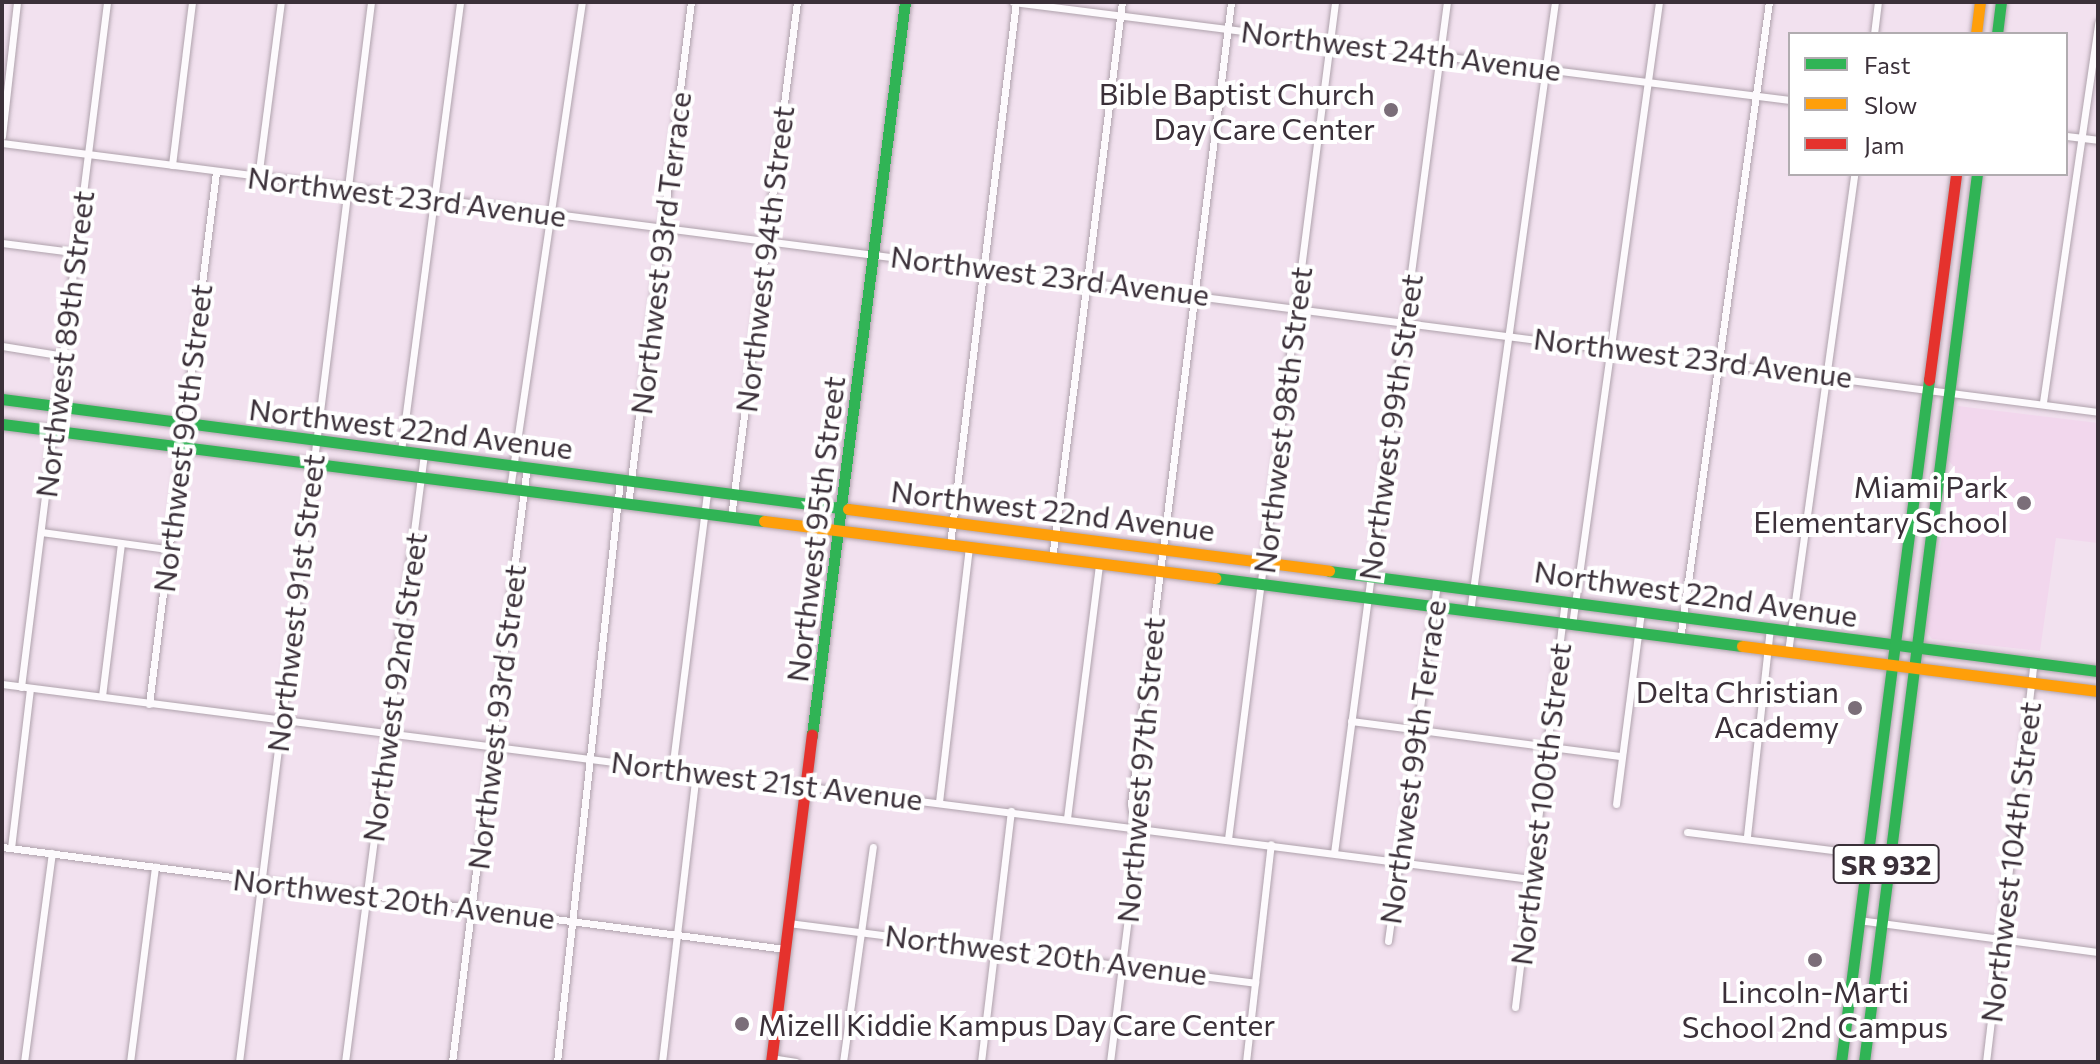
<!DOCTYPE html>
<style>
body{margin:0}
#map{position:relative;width:2100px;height:1064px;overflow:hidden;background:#f2e1ef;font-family:Commissioner,sans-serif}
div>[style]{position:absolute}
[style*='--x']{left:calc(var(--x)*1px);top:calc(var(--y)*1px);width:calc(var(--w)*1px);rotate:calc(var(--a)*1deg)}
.built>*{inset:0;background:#f2d7ed}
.roads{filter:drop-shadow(0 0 2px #afa2ac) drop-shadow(0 0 2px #afa2ac)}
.street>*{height:7px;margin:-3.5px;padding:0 3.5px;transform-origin:3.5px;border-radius:3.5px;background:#fdfafd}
.fast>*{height:11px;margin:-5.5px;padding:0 5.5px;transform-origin:5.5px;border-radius:5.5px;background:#30b455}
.slow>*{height:11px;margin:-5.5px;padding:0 5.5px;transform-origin:5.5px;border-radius:5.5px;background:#ff9f0a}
.jam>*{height:11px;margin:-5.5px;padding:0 5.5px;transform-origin:5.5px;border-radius:5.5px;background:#e5322d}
.dots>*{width:22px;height:22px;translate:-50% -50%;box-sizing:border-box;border:4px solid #fff;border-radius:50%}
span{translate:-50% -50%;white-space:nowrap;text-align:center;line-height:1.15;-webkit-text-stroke:8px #fff;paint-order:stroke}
.shield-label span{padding:2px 6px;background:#fff;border:2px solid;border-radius:6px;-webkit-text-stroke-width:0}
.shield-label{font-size:28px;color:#3b3039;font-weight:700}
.street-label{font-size:30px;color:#3b3039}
.poi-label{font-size:30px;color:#3b3039}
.right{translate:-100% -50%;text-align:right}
.left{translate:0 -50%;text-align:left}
.frame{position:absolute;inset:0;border:4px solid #3b3039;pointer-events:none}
.legend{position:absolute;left:1788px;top:32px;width:280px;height:144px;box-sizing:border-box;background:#fff;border:2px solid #b1acb0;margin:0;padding:10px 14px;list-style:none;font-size:24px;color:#3b3039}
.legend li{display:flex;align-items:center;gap:16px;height:40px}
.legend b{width:40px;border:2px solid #b1acb0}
</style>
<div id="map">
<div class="built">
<div style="clip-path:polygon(1958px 406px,2098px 423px,2098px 543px,2056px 538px,2040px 651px,1932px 639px,1925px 629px,1955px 468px,1948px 460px)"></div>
</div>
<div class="roads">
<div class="street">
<div style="--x:1013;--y:2;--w:783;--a:7.19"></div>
<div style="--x:1874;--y:34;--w:32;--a:-83"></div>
<div style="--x:2;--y:136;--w:135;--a:-83.6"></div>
<div style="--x:2066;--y:136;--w:32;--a:7"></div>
<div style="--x:2;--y:143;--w:2113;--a:7.31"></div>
<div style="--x:172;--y:165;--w:164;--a:-83"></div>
<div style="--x:258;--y:178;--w:177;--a:-82.6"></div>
<div style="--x:2;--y:243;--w:71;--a:7.3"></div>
<div style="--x:2;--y:346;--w:57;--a:9.1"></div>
<div style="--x:2043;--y:402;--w:383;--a:-81.7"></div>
<div style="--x:401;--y:451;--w:453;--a:-82.5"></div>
<div style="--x:510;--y:489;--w:492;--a:-81.6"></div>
<div style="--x:628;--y:504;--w:506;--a:-82.85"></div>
<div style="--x:731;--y:517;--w:519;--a:-82.7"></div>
<div style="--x:41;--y:532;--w:126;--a:7.7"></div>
<div style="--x:950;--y:544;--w:546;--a:-83.06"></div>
<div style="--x:1052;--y:559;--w:561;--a:-82.84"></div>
<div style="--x:1470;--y:612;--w:616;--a:-82.07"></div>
<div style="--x:1572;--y:625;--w:629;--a:-82.05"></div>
<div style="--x:1680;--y:639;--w:643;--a:-82.05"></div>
<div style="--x:1788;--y:652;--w:483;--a:-82.1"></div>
<div style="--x:2;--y:684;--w:1541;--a:7.27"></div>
<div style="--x:21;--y:687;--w:690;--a:-82.84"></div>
<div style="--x:102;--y:696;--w:154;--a:-82.9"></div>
<div style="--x:149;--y:704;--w:536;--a:-82.82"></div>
<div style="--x:1351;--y:721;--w:273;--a:7.4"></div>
<div style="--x:672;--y:770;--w:281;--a:-82.8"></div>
<div style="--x:939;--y:802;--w:257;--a:-83.3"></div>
<div style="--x:1616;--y:804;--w:195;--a:-82.6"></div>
<div style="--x:1067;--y:818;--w:254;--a:-82.8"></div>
<div style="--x:1687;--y:832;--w:202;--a:7.1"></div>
<div style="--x:1747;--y:836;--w:209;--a:-83.7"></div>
<div style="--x:1228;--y:839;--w:844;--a:-82.71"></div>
<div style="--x:2;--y:847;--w:790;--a:7.42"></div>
<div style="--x:11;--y:848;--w:161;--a:-83.2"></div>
<div style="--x:1334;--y:853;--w:858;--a:-82.44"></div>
<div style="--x:1858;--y:920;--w:242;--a:7.6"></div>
<div style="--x:788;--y:923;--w:471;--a:7.3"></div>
<div style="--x:1388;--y:941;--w:361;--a:-82.2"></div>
<div style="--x:1515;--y:1007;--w:409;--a:-83"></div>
<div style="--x:771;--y:1058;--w:25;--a:9"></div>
<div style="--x:24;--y:1062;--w:211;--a:-82.4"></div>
<div style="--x:130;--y:1062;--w:197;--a:-82.7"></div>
<div style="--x:239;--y:1062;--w:1068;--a:-82.9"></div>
<div style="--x:345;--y:1062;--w:613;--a:-82.6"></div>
<div style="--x:452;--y:1062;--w:601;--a:-82.83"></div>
<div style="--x:557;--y:1062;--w:585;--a:-83.82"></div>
<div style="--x:662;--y:1062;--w:291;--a:-83.3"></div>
<div style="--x:843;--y:1062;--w:217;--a:-82.1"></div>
<div style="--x:981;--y:1062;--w:253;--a:-83.2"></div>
<div style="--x:1110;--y:1062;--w:218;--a:-82.9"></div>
<div style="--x:1137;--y:846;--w:42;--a:-98.1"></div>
<div style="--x:1131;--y:804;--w:808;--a:-82.89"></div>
<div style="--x:1246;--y:1062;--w:219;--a:-83.5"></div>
<div style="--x:1986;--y:1062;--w:403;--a:-83.2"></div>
</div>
<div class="fast">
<div style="--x:1997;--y:34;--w:32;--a:-83"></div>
<div style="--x:2;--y:399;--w:853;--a:7.41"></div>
<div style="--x:2;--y:424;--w:768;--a:7.25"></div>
<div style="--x:1329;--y:571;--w:775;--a:7.41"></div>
<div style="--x:1215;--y:578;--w:531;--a:7.35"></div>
<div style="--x:812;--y:735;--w:739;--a:-82.77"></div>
<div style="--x:1841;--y:1062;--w:688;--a:-82.65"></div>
<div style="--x:1864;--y:1062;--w:895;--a:-82.75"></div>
</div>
<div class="slow">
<div style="--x:1976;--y:34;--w:32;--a:-83"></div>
<div style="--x:848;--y:509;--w:485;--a:7.3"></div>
<div style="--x:764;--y:521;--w:455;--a:7.2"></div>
<div style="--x:1742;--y:646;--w:359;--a:7.2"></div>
</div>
<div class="jam">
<div style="--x:1929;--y:380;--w:208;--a:-82.5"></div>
<div style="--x:771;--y:1062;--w:330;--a:-82.9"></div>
</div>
</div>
<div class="dots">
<div style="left:1391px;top:110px;background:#7b6e79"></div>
<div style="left:2024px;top:503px;background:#7b6e79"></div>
<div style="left:1855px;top:708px;background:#7b6e79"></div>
<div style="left:1815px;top:960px;background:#7b6e79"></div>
<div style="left:742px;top:1024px;background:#7b6e79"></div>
</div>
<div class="shield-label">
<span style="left:1886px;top:864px">SR 932</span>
</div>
<div class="street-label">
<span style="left:1401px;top:50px;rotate:7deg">Northwest 24th Avenue</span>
<span style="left:407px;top:196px;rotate:7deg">Northwest 23rd Avenue</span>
<span style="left:660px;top:253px;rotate:-83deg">Northwest 93rd Terrace</span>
<span style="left:764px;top:259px;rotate:-83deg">Northwest 94th Street</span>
<span style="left:1050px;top:275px;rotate:7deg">Northwest 23rd Avenue</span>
<span style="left:64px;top:344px;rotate:-83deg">Northwest 89th Street</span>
<span style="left:1693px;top:357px;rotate:7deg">Northwest 23rd Avenue</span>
<span style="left:1282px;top:420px;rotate:-83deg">Northwest 98th Street</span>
<span style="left:1390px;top:427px;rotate:-82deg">Northwest 99th Street</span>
<span style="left:411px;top:428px;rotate:7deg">Northwest 22nd Avenue</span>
<span style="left:182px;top:438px;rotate:-83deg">Northwest 90th Street</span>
<span style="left:1053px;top:510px;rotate:7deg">Northwest 22nd Avenue</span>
<span style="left:815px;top:529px;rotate:-83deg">Northwest 95th Street</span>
<span style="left:1696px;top:593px;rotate:8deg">Northwest 22nd Avenue</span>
<span style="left:295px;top:603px;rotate:-83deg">Northwest 91st Street</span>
<span style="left:394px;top:687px;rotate:-82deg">Northwest 92nd Street</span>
<span style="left:496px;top:717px;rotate:-83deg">Northwest 93rd Street</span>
<span style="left:1412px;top:762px;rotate:-82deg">Northwest 99th Terrace</span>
<span style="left:1140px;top:770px;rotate:-85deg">Northwest 97th Street</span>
<span style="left:767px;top:780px;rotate:7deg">Northwest 21st Avenue</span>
<span style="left:1540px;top:804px;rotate:-83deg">Northwest 100th Street</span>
<span style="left:2010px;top:862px;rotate:-83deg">Northwest 104th Street</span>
<span style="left:394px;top:898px;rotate:7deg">Northwest 20th Avenue</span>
<span style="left:1046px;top:954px;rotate:7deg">Northwest 20th Avenue</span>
</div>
<div class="poi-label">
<span class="right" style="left:1375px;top:110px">Bible Baptist Church<br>Day Care Center</span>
<span class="right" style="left:2008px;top:503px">Miami Park<br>Elementary School</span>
<span class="right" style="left:1839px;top:708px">Delta Christian<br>Academy</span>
<span style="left:1815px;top:1008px">Lincoln-Marti<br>School 2nd Campus</span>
<span class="left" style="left:758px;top:1024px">Mizell Kiddie Kampus Day Care Center</span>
</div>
<div class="frame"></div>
<ul class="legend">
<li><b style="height:10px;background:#30b455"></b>Fast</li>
<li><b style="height:10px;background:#ff9f0a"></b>Slow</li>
<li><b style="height:10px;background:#e5322d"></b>Jam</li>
</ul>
</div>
